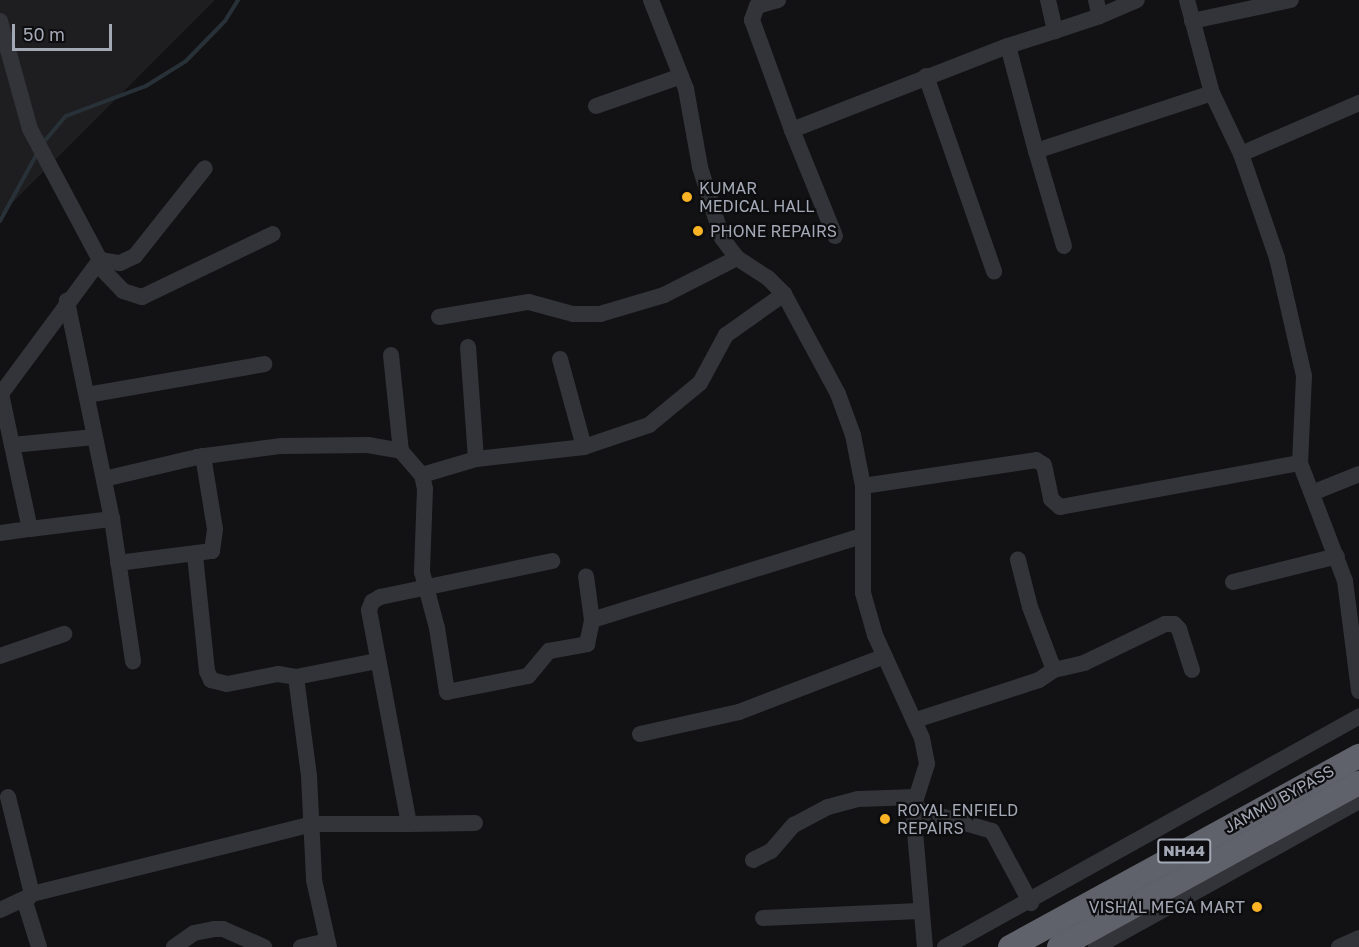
<!DOCTYPE html>
<style>
body{margin:0}
#map{position:relative;width:1359px;height:947px;overflow:hidden;background:#121214;font-family:"Golos Text",sans-serif}
div>[style]{position:absolute}
[style*='--x']{left:calc(var(--x)*1px);top:calc(var(--y)*1px);width:calc(var(--w)*1px);rotate:calc(var(--a)*1deg)}
.built>*{inset:0;background:#1e1e21}
.stream>*{height:4px;margin:-2px;padding:0 2px;transform-origin:2px;border-radius:2px;background:#283138}
.minor>*{height:16px;margin:-8px;padding:0 8px;transform-origin:8px;border-radius:8px;background:#333439}
.highway>*{height:24px;margin:-12px;padding:0 12px;transform-origin:12px;border-radius:12px;background:#5f626a}
.dots>*{width:16px;height:16px;translate:-50% -50%;box-sizing:border-box;border:3px solid #0d0d0f;border-radius:50%}
span{translate:-50% -50%;white-space:nowrap;text-align:center;line-height:1.15;-webkit-text-stroke:4.5px #0d0d0f;paint-order:stroke}
.shield-label span{padding:2px 4px;background:#0d0d0f;border:2px solid;border-radius:4px;-webkit-text-stroke-width:0}
.shield-label{font-size:15px;color:#a3a8b5;font-weight:700}
.poi-label{font-size:16px;color:#a3a8b5}
.left{translate:0 -50%;text-align:left}
.right{translate:-100% -50%;text-align:right}
.street-label{font-size:16px;color:#a3a8b5}
.scale{position:absolute;left:12px;top:24px;width:100px;height:27px;box-sizing:border-box;border:3px solid #a3a8b5;border-top:0;padding-left:8px;font-size:18px;line-height:21px;white-space:nowrap;color:#a3a8b5;-webkit-text-stroke:4px #0d0d0f;paint-order:stroke}
</style>
<div id="map">
<div class="built">
<div style="clip-path:polygon(0 0,215px 0,0 215px)"></div>
</div>
<div class="stream">
<div style="--x:43;--y:143;--w:35;--a:-50"></div>
<div style="--x:66;--y:116;--w:85;--a:-20.6"></div>
<div style="--x:146;--y:86;--w:47;--a:-32"></div>
<div style="--x:186;--y:61;--w:56;--a:-45.7"></div>
<div style="--x:225;--y:21;--w:25;--a:-58"></div>
<div style="--x:0;--y:221;--w:79;--a:-61.2"></div>
</div>
<div class="minor">
<div style="--x:651;--y:0;--w:96;--a:68.5"></div>
<div style="--x:686;--y:89;--w:79;--a:79.8"></div>
<div style="--x:700;--y:167;--w:74;--a:72.8"></div>
<div style="--x:722;--y:238;--w:25;--a:53"></div>
<div style="--x:737;--y:258;--w:37;--a:33"></div>
<div style="--x:768;--y:278;--w:23;--a:45"></div>
<div style="--x:784;--y:294;--w:114;--a:61.6"></div>
<div style="--x:838;--y:394;--w:44;--a:69.9"></div>
<div style="--x:853;--y:435;--w:52;--a:78.9"></div>
<div style="--x:863;--y:486;--w:107;--a:90"></div>
<div style="--x:863;--y:593;--w:44;--a:74.1"></div>
<div style="--x:875;--y:635;--w:113;--a:65.5"></div>
<div style="--x:922;--y:738;--w:26;--a:79"></div>
<div style="--x:927;--y:764;--w:46;--a:107.7"></div>
<div style="--x:913;--y:808;--w:140;--a:85.1"></div>
<div style="--x:778;--y:0;--w:22;--a:164"></div>
<div style="--x:757;--y:6;--w:15;--a:110"></div>
<div style="--x:752;--y:20;--w:117;--a:70"></div>
<div style="--x:1048;--y:0;--w:32;--a:77"></div>
<div style="--x:1055;--y:31;--w:49;--a:162.3"></div>
<div style="--x:1008;--y:46;--w:109;--a:75.1"></div>
<div style="--x:1036;--y:151;--w:185;--a:-18.2"></div>
<div style="--x:1187;--y:0;--w:96;--a:75"></div>
<div style="--x:1212;--y:93;--w:68;--a:64.6"></div>
<div style="--x:1241;--y:154;--w:110;--a:70.9"></div>
<div style="--x:1277;--y:258;--w:121;--a:77.1"></div>
<div style="--x:1304;--y:376;--w:87;--a:92.6"></div>
<div style="--x:1300;--y:463;--w:126;--a:69.1"></div>
<div style="--x:1345;--y:581;--w:111;--a:82.7"></div>
<div style="--x:1100;--y:16;--w:40;--a:-23.4"></div>
<div style="--x:0;--y:21;--w:112;--a:74.5"></div>
<div style="--x:30;--y:129;--w:149;--a:61.9"></div>
<div style="--x:100;--y:260;--w:168;--a:126.5"></div>
<div style="--x:1192;--y:21;--w:101;--a:-12"></div>
<div style="--x:1055;--y:31;--w:47;--a:-18.4"></div>
<div style="--x:1100;--y:16;--w:16;--a:-104"></div>
<div style="--x:926;--y:76;--w:207;--a:70.8"></div>
<div style="--x:596;--y:106;--w:90;--a:-19.4"></div>
<div style="--x:1036;--y:151;--w:99;--a:73.6"></div>
<div style="--x:1241;--y:154;--w:129;--a:-23.4"></div>
<div style="--x:835;--y:236;--w:114;--a:-112.1"></div>
<div style="--x:792;--y:130;--w:232;--a:-21.3"></div>
<div style="--x:100;--y:260;--w:20;--a:9"></div>
<div style="--x:120;--y:263;--w:17;--a:-25"></div>
<div style="--x:135;--y:256;--w:112;--a:-51.5"></div>
<div style="--x:99;--y:266;--w:35;--a:46"></div>
<div style="--x:123;--y:291;--w:20;--a:18"></div>
<div style="--x:142;--y:297;--w:145;--a:-25.7"></div>
<div style="--x:439;--y:317;--w:91;--a:-9.5"></div>
<div style="--x:529;--y:302;--w:46;--a:15.3"></div>
<div style="--x:573;--y:314;--w:27;--a:0"></div>
<div style="--x:600;--y:314;--w:67;--a:-16.5"></div>
<div style="--x:664;--y:295;--w:82;--a:-26.9"></div>
<div style="--x:468;--y:347;--w:112;--a:85.9"></div>
<div style="--x:391;--y:355;--w:97;--a:84.1"></div>
<div style="--x:401;--y:451;--w:32;--a:49"></div>
<div style="--x:422;--y:475;--w:14;--a:78"></div>
<div style="--x:425;--y:489;--w:83;--a:92.1"></div>
<div style="--x:422;--y:572;--w:58;--a:75"></div>
<div style="--x:437;--y:628;--w:65;--a:81.1"></div>
<div style="--x:447;--y:692;--w:83;--a:-11.2"></div>
<div style="--x:528;--y:676;--w:33;--a:-50"></div>
<div style="--x:549;--y:651;--w:39;--a:-10"></div>
<div style="--x:587;--y:644;--w:25;--a:-78"></div>
<div style="--x:592;--y:620;--w:44;--a:-97.8"></div>
<div style="--x:560;--y:359;--w:91;--a:74.7"></div>
<div style="--x:1;--y:394;--w:138;--a:77.9"></div>
<div style="--x:30;--y:529;--w:83;--a:-7"></div>
<div style="--x:112;--y:519;--w:223;--a:-101.7"></div>
<div style="--x:87;--y:395;--w:180;--a:-9.9"></div>
<div style="--x:12;--y:445;--w:83;--a:-5.5"></div>
<div style="--x:422;--y:475;--w:56;--a:-16.5"></div>
<div style="--x:476;--y:459;--w:109;--a:-6.3"></div>
<div style="--x:584;--y:447;--w:69;--a:-18.7"></div>
<div style="--x:649;--y:425;--w:66;--a:-39.5"></div>
<div style="--x:700;--y:383;--w:55;--a:-61.6"></div>
<div style="--x:726;--y:335;--w:71;--a:-35.3"></div>
<div style="--x:104;--y:479;--w:96;--a:-13.3"></div>
<div style="--x:197;--y:457;--w:85;--a:-7.5"></div>
<div style="--x:281;--y:446;--w:87;--a:-0.7"></div>
<div style="--x:368;--y:445;--w:34;--a:10"></div>
<div style="--x:863;--y:486;--w:175;--a:-8.5"></div>
<div style="--x:1036;--y:460;--w:9;--a:32"></div>
<div style="--x:1044;--y:465;--w:35;--a:78"></div>
<div style="--x:1051;--y:499;--w:12;--a:42"></div>
<div style="--x:1060;--y:507;--w:244;--a:-10.4"></div>
<div style="--x:1312;--y:493;--w:51;--a:-22"></div>
<div style="--x:112;--y:519;--w:144;--a:81.6"></div>
<div style="--x:0;--y:533;--w:30;--a:-8"></div>
<div style="--x:195;--y:555;--w:117;--a:84.1"></div>
<div style="--x:207;--y:671;--w:10;--a:66"></div>
<div style="--x:211;--y:680;--w:16;--a:14"></div>
<div style="--x:227;--y:684;--w:52;--a:-11.1"></div>
<div style="--x:278;--y:674;--w:18;--a:9"></div>
<div style="--x:296;--y:677;--w:83;--a:-11.2"></div>
<div style="--x:118;--y:563;--w:95;--a:-7.3"></div>
<div style="--x:212;--y:551;--w:22;--a:-82"></div>
<div style="--x:215;--y:529;--w:74;--a:-99.3"></div>
<div style="--x:1233;--y:582;--w:107;--a:-14"></div>
<div style="--x:592;--y:620;--w:282;--a:-17.3"></div>
<div style="--x:0;--y:656;--w:68;--a:-19"></div>
<div style="--x:1054;--y:670;--w:31;--a:-13"></div>
<div style="--x:1084;--y:663;--w:90;--a:-25.7"></div>
<div style="--x:1165;--y:624;--w:9;--a:0"></div>
<div style="--x:1174;--y:624;--w:7;--a:45"></div>
<div style="--x:1179;--y:629;--w:43;--a:72.4"></div>
<div style="--x:296;--y:677;--w:100;--a:82.5"></div>
<div style="--x:309;--y:776;--w:104;--a:87.2"></div>
<div style="--x:314;--y:880;--w:69;--a:77.4"></div>
<div style="--x:916;--y:720;--w:129;--a:-18"></div>
<div style="--x:1039;--y:680;--w:18;--a:-34"></div>
<div style="--x:1054;--y:670;--w:67;--a:-110.9"></div>
<div style="--x:1030;--y:607;--w:49;--a:-104.3"></div>
<div style="--x:640;--y:734;--w:101;--a:-12.5"></div>
<div style="--x:739;--y:712;--w:156;--a:-21"></div>
<div style="--x:8;--y:797;--w:100;--a:76.1"></div>
<div style="--x:913;--y:808;--w:82;--a:16.2"></div>
<div style="--x:992;--y:831;--w:82;--a:61.6"></div>
<div style="--x:475;--y:823;--w:66;--a:179.1"></div>
<div style="--x:409;--y:824;--w:218;--a:-100.6"></div>
<div style="--x:369;--y:610;--w:9;--a:-69"></div>
<div style="--x:372;--y:602;--w:9;--a:-32"></div>
<div style="--x:380;--y:597;--w:176;--a:-11.8"></div>
<div style="--x:753;--y:860;--w:20;--a:-27"></div>
<div style="--x:771;--y:851;--w:35;--a:-49"></div>
<div style="--x:794;--y:825;--w:38;--a:-28"></div>
<div style="--x:828;--y:807;--w:31;--a:-15"></div>
<div style="--x:858;--y:799;--w:58;--a:-2"></div>
<div style="--x:0;--y:910;--w:29;--a:-25"></div>
<div style="--x:763;--y:918;--w:156;--a:-2.6"></div>
<div style="--x:39;--y:947;--w:47;--a:-107.3"></div>
<div style="--x:25;--y:902;--w:11;--a:-49"></div>
<div style="--x:32;--y:894;--w:289;--a:-14"></div>
<div style="--x:312;--y:824;--w:97;--a:0"></div>
<div style="--x:174;--y:947;--w:24;--a:-35"></div>
<div style="--x:194;--y:933;--w:20;--a:-11"></div>
<div style="--x:214;--y:929;--w:9;--a:0"></div>
<div style="--x:223;--y:929;--w:45;--a:23.7"></div>
<div style="--x:301;--y:947;--w:27;--a:-13"></div>
<div style="--x:945;--y:947;--w:474;--a:-29.1"></div>
<div style="--x:1096;--y:947;--w:301;--a:-29"></div>
<div style="--x:1339;--y:947;--w:22;--a:-24"></div>
</div>
<div class="highway">
<div style="--x:1010;--y:947;--w:398;--a:-28.7"></div>
<div style="--x:1059;--y:947;--w:342;--a:-28.7"></div>
</div>
<div class="dots">
<div style="left:687px;top:197px;background:#f9b324"></div>
<div style="left:698px;top:231px;background:#f9b324"></div>
<div style="left:885px;top:819px;background:#f9b324"></div>
<div style="left:1257px;top:907px;background:#f9b324"></div>
</div>
<div class="shield-label">
<span style="left:1184px;top:851px">NH44</span>
</div>
<div class="poi-label">
<span class="left" style="left:699px;top:197px">KUMAR<br>MEDICAL HALL</span>
<span class="left" style="left:710px;top:231px">PHONE REPAIRS</span>
<span class="left" style="left:897px;top:819px">ROYAL ENFIELD<br>REPAIRS</span>
<span class="right" style="left:1245px;top:907px">VISHAL MEGA MART</span>
</div>
<div class="street-label">
<span style="left:1279px;top:799px;rotate:-29deg">JAMMU BYPASS</span>
</div>
<div class="scale">50 m</div>
</div>
